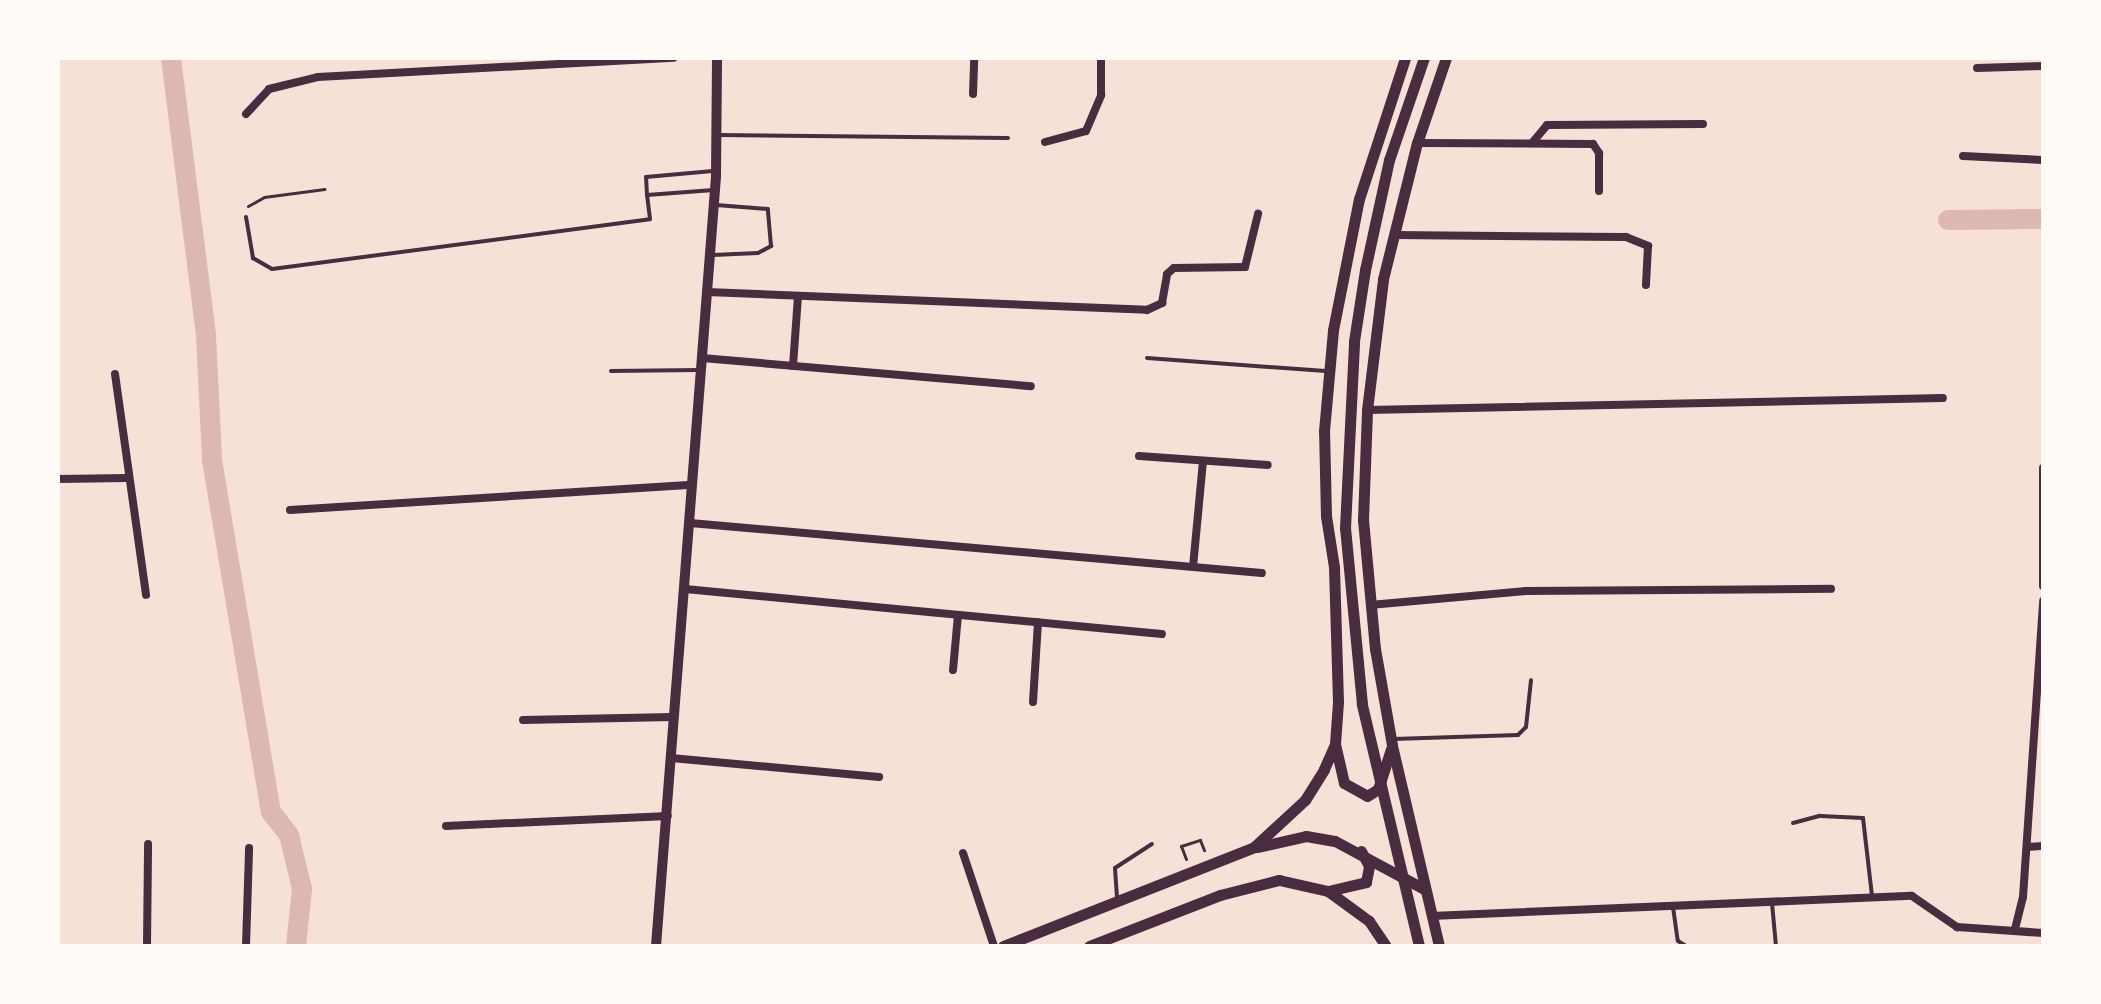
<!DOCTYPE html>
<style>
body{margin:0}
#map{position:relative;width:2101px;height:1004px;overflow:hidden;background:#f7e1d7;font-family:"PT Sans Narrow",sans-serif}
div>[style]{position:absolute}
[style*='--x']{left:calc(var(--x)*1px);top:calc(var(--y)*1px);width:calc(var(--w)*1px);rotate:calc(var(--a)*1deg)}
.canal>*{height:20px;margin:-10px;padding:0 10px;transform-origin:10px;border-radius:10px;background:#dcb8b0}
.path>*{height:3px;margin:-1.5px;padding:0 1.5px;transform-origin:1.5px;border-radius:1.5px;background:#4a2c40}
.service>*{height:4px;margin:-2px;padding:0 2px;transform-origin:2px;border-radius:2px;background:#4a2c40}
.minor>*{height:8px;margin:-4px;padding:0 4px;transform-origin:4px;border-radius:4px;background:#4a2c40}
.tertiary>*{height:10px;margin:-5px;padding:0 5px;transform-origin:5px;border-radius:5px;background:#4a2c40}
.secondary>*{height:11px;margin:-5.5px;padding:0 5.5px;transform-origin:5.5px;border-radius:5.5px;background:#4a2c40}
span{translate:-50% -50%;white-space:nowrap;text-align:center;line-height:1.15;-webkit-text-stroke:8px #fffaf5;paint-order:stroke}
.frame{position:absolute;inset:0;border:60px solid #fffaf5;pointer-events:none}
</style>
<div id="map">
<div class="canal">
<div style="--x:171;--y:58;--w:280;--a:82.8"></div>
<div style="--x:206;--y:336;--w:124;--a:87.2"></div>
<div style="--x:212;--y:460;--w:357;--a:80.5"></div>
<div style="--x:271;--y:812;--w:29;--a:52"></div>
<div style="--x:289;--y:835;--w:56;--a:76.5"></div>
<div style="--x:302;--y:889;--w:57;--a:96"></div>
<div style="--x:1948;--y:220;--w:95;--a:-0.6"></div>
</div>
<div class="path">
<div style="--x:248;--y:206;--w:18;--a:-29"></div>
<div style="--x:264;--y:197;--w:61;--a:-7.6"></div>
<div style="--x:1186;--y:859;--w:14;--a:-111"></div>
<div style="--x:1181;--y:846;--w:20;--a:-18"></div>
<div style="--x:1200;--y:840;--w:11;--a:68"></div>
</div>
<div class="service">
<div style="--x:718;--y:135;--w:290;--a:0.6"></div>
<div style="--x:647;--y:195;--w:18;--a:-93"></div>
<div style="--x:646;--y:177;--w:67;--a:-5.1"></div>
<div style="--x:246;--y:217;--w:42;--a:80.3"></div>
<div style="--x:253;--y:258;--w:22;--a:30"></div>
<div style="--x:272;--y:269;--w:381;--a:-7.5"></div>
<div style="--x:650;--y:219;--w:24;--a:-97"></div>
<div style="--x:647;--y:195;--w:67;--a:-4.3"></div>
<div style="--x:713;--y:255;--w:45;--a:-2.5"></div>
<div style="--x:758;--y:253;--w:15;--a:-28"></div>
<div style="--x:771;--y:246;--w:37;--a:-95"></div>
<div style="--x:768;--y:209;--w:52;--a:-175.6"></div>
<div style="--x:1147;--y:358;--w:179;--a:4.2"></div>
<div style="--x:611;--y:371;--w:87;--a:-0.7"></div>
<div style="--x:1393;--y:739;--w:125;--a:-1.8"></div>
<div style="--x:1518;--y:735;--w:11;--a:-45"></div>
<div style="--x:1526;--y:727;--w:47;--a:-83.9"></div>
<div style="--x:1793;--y:823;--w:28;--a:-15"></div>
<div style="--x:1820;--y:816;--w:43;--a:2.7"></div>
<div style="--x:1863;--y:818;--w:79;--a:83.4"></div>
<div style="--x:1117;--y:897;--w:29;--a:-94"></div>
<div style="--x:1115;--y:868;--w:44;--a:-33"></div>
<div style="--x:1772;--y:903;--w:43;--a:84.7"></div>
<div style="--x:1673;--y:907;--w:34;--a:82"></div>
<div style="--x:1678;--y:941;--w:9;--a:32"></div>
</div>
<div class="minor">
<div style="--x:1977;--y:68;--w:66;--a:-1.7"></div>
<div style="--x:973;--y:94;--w:36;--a:-88"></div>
<div style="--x:246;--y:114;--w:34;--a:-47"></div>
<div style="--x:269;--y:89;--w:50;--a:-13.8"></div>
<div style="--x:318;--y:77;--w:356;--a:-3.1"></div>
<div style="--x:1045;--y:142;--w:42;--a:-15"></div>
<div style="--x:1086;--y:131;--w:39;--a:-67"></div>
<div style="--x:1101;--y:95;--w:37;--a:-90"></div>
<div style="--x:1417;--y:143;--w:176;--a:0.3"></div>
<div style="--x:1593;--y:144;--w:11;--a:56"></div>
<div style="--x:1599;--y:153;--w:38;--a:90"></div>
<div style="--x:1532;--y:143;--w:23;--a:-50"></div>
<div style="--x:1547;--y:125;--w:156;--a:-0.4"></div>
<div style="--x:1963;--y:156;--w:80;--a:2.9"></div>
<div style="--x:1394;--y:235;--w:232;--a:0.5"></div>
<div style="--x:1626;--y:237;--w:24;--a:22"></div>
<div style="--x:1648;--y:246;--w:39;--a:93"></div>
<div style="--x:707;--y:292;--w:440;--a:2.3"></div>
<div style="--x:1147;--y:310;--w:17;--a:-25"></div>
<div style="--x:1162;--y:303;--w:29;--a:-80"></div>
<div style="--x:1167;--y:274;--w:9;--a:-41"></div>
<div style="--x:1174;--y:268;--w:71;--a:-0.8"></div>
<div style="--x:1245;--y:267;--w:55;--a:-76.2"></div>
<div style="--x:702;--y:358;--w:330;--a:4.9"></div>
<div style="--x:793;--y:366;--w:70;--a:-85.9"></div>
<div style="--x:115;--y:374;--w:223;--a:82"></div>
<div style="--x:1367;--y:410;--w:576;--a:-1.19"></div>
<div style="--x:1139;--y:456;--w:129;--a:4"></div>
<div style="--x:2043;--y:468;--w:118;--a:90"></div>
<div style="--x:58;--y:479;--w:69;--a:-0.8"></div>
<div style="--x:290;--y:510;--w:403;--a:-3.6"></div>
<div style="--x:690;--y:523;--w:574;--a:5"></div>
<div style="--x:1193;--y:567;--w:106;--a:-84.6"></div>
<div style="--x:685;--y:589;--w:479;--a:5.4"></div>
<div style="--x:1370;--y:605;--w:157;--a:-5.1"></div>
<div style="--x:1526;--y:591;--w:305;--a:-0.4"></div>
<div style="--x:953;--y:670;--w:55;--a:-84.8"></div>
<div style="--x:1033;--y:702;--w:80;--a:-86.4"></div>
<div style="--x:523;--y:720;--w:150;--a:-1.1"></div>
<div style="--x:671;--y:758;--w:209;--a:5.2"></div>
<div style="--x:446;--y:826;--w:222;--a:-2.6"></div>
<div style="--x:2027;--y:847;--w:16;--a:-4"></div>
<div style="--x:963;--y:853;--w:98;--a:71.6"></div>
<div style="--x:1431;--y:916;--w:481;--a:-2.4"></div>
<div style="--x:1912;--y:896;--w:55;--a:34.6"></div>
<div style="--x:1957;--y:927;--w:86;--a:4"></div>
<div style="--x:2015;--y:929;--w:33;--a:-76"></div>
<div style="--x:2023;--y:897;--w:297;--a:-86.1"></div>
<div style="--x:147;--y:946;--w:102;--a:-89.4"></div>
<div style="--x:246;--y:946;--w:98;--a:-88.2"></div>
</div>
<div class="tertiary">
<div style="--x:656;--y:946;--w:772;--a:-85.54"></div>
<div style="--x:716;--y:176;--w:118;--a:-89.5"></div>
</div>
<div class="secondary">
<div style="--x:1335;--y:744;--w:40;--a:77"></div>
<div style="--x:1344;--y:783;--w:26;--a:29"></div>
<div style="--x:1367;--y:796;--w:13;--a:-32"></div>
<div style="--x:1378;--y:789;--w:42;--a:-72"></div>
<div style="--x:1258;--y:847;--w:49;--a:-12.9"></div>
<div style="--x:1306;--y:836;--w:29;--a:10"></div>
<div style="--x:1335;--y:841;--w:101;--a:28.3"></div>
<div style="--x:1328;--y:891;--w:39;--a:-13"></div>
<div style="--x:1366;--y:882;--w:16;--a:-79"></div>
<div style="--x:1369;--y:866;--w:17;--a:-118"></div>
<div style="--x:1003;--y:946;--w:270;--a:-21.5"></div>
<div style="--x:1254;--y:847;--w:69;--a:-42.7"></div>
<div style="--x:1305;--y:800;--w:36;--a:-58"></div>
<div style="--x:1324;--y:769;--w:27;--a:-66"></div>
<div style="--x:1335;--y:744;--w:42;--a:-85.9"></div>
<div style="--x:1338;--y:702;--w:135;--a:-91.7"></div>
<div style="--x:1334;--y:567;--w:52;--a:-98.9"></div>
<div style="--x:1326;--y:516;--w:85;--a:-91.3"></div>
<div style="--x:1324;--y:431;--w:101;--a:-84.9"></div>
<div style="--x:1333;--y:330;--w:134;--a:-78.8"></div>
<div style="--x:1359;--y:199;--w:148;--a:-71.9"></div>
<div style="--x:1089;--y:946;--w:141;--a:-21.3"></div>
<div style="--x:1220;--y:895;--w:61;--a:-14.3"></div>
<div style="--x:1279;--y:880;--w:50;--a:12.7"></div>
<div style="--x:1328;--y:891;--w:51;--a:36.2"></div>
<div style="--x:1369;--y:921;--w:30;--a:56"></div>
<div style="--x:1419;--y:946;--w:249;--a:-103.3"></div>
<div style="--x:1362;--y:704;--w:177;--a:-95.5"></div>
<div style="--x:1345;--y:528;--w:187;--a:-87.2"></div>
<div style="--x:1354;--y:341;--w:72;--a:-81.2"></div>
<div style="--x:1365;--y:270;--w:113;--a:-77.7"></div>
<div style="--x:1389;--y:160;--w:108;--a:-71.1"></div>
<div style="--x:1439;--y:946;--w:206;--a:-103.2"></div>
<div style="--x:1392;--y:745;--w:97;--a:-100"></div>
<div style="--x:1375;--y:649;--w:130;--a:-95.3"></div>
<div style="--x:1363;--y:520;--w:110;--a:-87.9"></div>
<div style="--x:1367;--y:410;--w:132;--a:-83"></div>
<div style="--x:1383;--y:279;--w:140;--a:-76"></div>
<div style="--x:1417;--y:143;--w:90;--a:-71.2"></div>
</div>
<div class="frame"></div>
</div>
